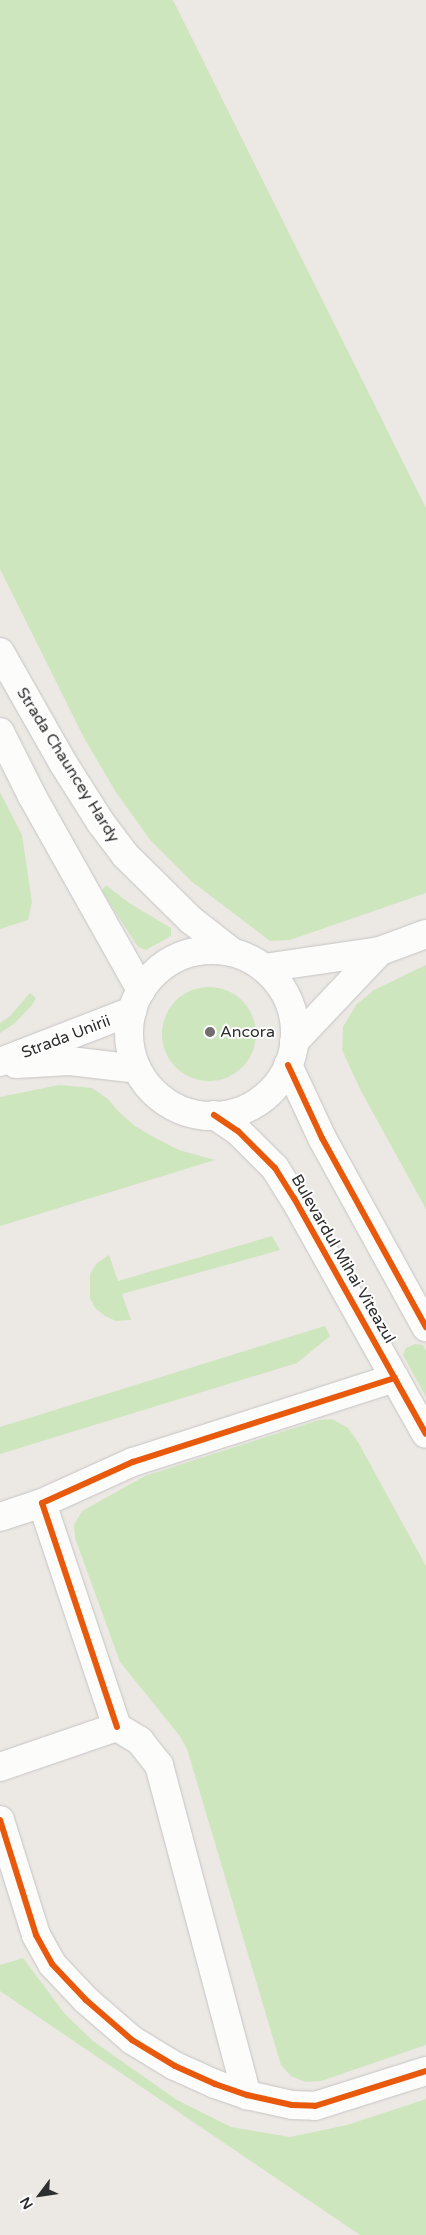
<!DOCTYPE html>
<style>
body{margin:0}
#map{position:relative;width:426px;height:2235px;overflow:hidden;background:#ece8e4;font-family:"Varela Round",sans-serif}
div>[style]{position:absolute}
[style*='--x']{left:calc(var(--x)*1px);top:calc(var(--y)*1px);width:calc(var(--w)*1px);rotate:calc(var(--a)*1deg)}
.green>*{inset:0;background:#cee6be}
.round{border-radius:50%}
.roads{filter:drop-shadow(0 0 1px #c5c4c5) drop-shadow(0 0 1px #c5c4c5)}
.street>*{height:28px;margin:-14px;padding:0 14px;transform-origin:14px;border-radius:14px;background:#fcfcfb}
.secondary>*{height:28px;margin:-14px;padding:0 14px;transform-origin:14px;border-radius:14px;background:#fcfcfb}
.secondary>.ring{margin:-14px;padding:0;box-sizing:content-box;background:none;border:28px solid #fcfcfb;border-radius:50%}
.cycleway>*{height:6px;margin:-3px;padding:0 3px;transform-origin:3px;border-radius:3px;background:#e8590c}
.dots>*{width:14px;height:14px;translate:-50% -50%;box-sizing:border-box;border:2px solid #fff;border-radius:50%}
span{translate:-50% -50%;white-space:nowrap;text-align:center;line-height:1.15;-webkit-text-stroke:4px #fff;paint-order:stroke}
.street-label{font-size:16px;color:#2e2e2e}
.poi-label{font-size:16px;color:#2e2e2e}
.left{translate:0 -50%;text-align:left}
.north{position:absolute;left:15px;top:2170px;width:50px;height:50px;-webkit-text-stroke:4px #fff;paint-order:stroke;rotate:239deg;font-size:14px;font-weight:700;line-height:20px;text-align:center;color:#2e2e2e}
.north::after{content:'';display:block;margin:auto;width:18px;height:22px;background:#2e2e2e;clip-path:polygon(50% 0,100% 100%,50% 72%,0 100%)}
</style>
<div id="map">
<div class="green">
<div style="clip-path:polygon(0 0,173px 0,426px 508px,426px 893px,290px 940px,270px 941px,191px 881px,151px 841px,117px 794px,83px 736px,0 569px)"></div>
<div style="clip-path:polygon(0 792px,22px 835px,32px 902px,28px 920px,0 929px)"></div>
<div style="clip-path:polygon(106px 885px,129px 903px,171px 928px,171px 936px,146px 950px,138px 947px,102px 891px)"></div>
<div style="clip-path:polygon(426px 965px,426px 1209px,361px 1091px,342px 1050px,343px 1027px,356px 1005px,374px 990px)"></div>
<div class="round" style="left:162px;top:987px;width:94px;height:94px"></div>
<div style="clip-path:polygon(30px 993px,36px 998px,32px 1005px,15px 1023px,0 1033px,0 1023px,10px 1016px)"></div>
<div style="clip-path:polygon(59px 1085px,92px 1088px,108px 1099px,118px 1111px,135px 1126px,157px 1139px,179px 1150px,215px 1160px,0 1226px,0 1097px)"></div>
<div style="clip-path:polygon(272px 1236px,280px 1250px,122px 1294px,131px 1320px,116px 1321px,105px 1316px,95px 1308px,90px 1298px,90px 1274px,96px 1264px,109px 1255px,118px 1281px)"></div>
<div style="clip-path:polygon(325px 1326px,330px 1336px,297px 1363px,0 1454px,0 1427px)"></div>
<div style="clip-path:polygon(415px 1344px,423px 1345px,426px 1351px,426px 1397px,403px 1355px,406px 1348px)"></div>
<div style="clip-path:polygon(332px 1419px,348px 1428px,358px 1442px,426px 1566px,426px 2045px,321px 2081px,305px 2082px,291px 2076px,281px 2065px,187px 1749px,179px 1735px,120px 1662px,75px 1538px,74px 1525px,82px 1511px,145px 1476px,319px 1420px)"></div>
<div style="clip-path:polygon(23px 1958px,65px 2014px,93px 2041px,177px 2100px,231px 2127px,290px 2137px,347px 2125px,426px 2099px,426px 2235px,360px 2235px,0 1991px,0 1965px)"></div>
</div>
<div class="roads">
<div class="street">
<div style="--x:0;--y:652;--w:128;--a:60.4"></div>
<div style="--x:63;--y:763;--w:71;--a:57.7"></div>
<div style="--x:101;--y:823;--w:40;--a:53"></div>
<div style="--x:125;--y:855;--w:93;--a:44.6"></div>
<div style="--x:191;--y:920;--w:52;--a:38"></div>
<div style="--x:0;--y:732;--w:72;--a:63.4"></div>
<div style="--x:32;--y:796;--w:223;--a:60.7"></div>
<div style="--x:0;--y:1517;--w:44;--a:-18.4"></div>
<div style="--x:117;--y:1727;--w:236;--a:-108.5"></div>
<div style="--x:42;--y:1503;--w:100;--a:-24.3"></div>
<div style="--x:133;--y:1462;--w:275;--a:-17.8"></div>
<div style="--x:0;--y:1767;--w:124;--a:-18.9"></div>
<div style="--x:117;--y:1727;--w:27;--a:31"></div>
<div style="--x:140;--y:1741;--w:31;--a:52"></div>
<div style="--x:159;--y:1765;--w:342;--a:75.1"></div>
<div style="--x:0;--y:1820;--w:121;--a:72.6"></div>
<div style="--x:36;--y:1935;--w:33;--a:61"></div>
<div style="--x:52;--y:1964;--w:50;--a:46.6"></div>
<div style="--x:86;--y:2000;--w:61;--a:41"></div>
<div style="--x:132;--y:2040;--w:50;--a:31.2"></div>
<div style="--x:175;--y:2066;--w:44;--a:24.2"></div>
<div style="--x:215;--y:2084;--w:34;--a:19"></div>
<div style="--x:247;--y:2095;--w:46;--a:12.5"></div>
<div style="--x:292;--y:2105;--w:23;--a:2"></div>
<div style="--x:315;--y:2106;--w:116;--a:-17.5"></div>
</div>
<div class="secondary">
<div class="ring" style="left:129px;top:950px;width:138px;height:138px"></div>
<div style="--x:264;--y:968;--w:117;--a:-8.3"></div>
<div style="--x:380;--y:951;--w:49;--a:-20.3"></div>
<div style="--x:294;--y:1042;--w:125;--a:-46.6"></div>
<div style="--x:0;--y:1062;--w:142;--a:-21.1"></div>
<div style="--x:16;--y:1064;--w:54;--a:-3.2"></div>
<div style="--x:70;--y:1061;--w:67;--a:6.8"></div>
<div style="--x:288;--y:1065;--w:81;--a:65"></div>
<div style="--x:322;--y:1138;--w:216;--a:61.2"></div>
<div style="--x:214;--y:1115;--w:29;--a:34"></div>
<div style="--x:238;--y:1131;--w:52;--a:45"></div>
<div style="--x:275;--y:1168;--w:36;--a:58"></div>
<div style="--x:294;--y:1198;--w:270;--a:60.8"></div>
</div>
</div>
<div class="cycleway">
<div style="--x:288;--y:1065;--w:81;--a:65"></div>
<div style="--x:322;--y:1138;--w:216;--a:61.2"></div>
<div style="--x:214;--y:1115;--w:29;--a:34"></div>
<div style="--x:238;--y:1131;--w:52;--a:45"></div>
<div style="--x:275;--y:1168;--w:36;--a:58"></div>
<div style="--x:294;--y:1198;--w:270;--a:60.8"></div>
<div style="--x:117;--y:1727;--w:236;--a:-108.5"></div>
<div style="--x:42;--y:1503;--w:100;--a:-24.3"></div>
<div style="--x:133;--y:1462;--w:275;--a:-17.8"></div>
<div style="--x:0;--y:1820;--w:121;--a:72.6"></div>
<div style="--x:36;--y:1935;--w:33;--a:61"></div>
<div style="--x:52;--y:1964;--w:50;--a:46.6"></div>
<div style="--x:86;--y:2000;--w:61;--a:41"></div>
<div style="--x:132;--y:2040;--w:50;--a:31.2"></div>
<div style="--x:175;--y:2066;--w:44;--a:24.2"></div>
<div style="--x:215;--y:2084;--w:34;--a:19"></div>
<div style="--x:247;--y:2095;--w:46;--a:12.5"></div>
<div style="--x:292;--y:2105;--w:23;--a:2"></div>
<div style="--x:315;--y:2106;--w:116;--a:-17.5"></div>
</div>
<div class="dots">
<div style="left:210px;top:1032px;background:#706f6e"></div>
</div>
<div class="street-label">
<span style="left:68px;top:765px;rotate:58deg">Strada Chauncey Hardy</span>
<span style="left:66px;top:1037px;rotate:-21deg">Strada Unirii</span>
<span style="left:343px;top:1259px;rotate:60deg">Bulevardul Mihai Viteazul</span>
</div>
<div class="poi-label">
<span class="left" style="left:220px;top:1032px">Ancora</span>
</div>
<div class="north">N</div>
</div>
